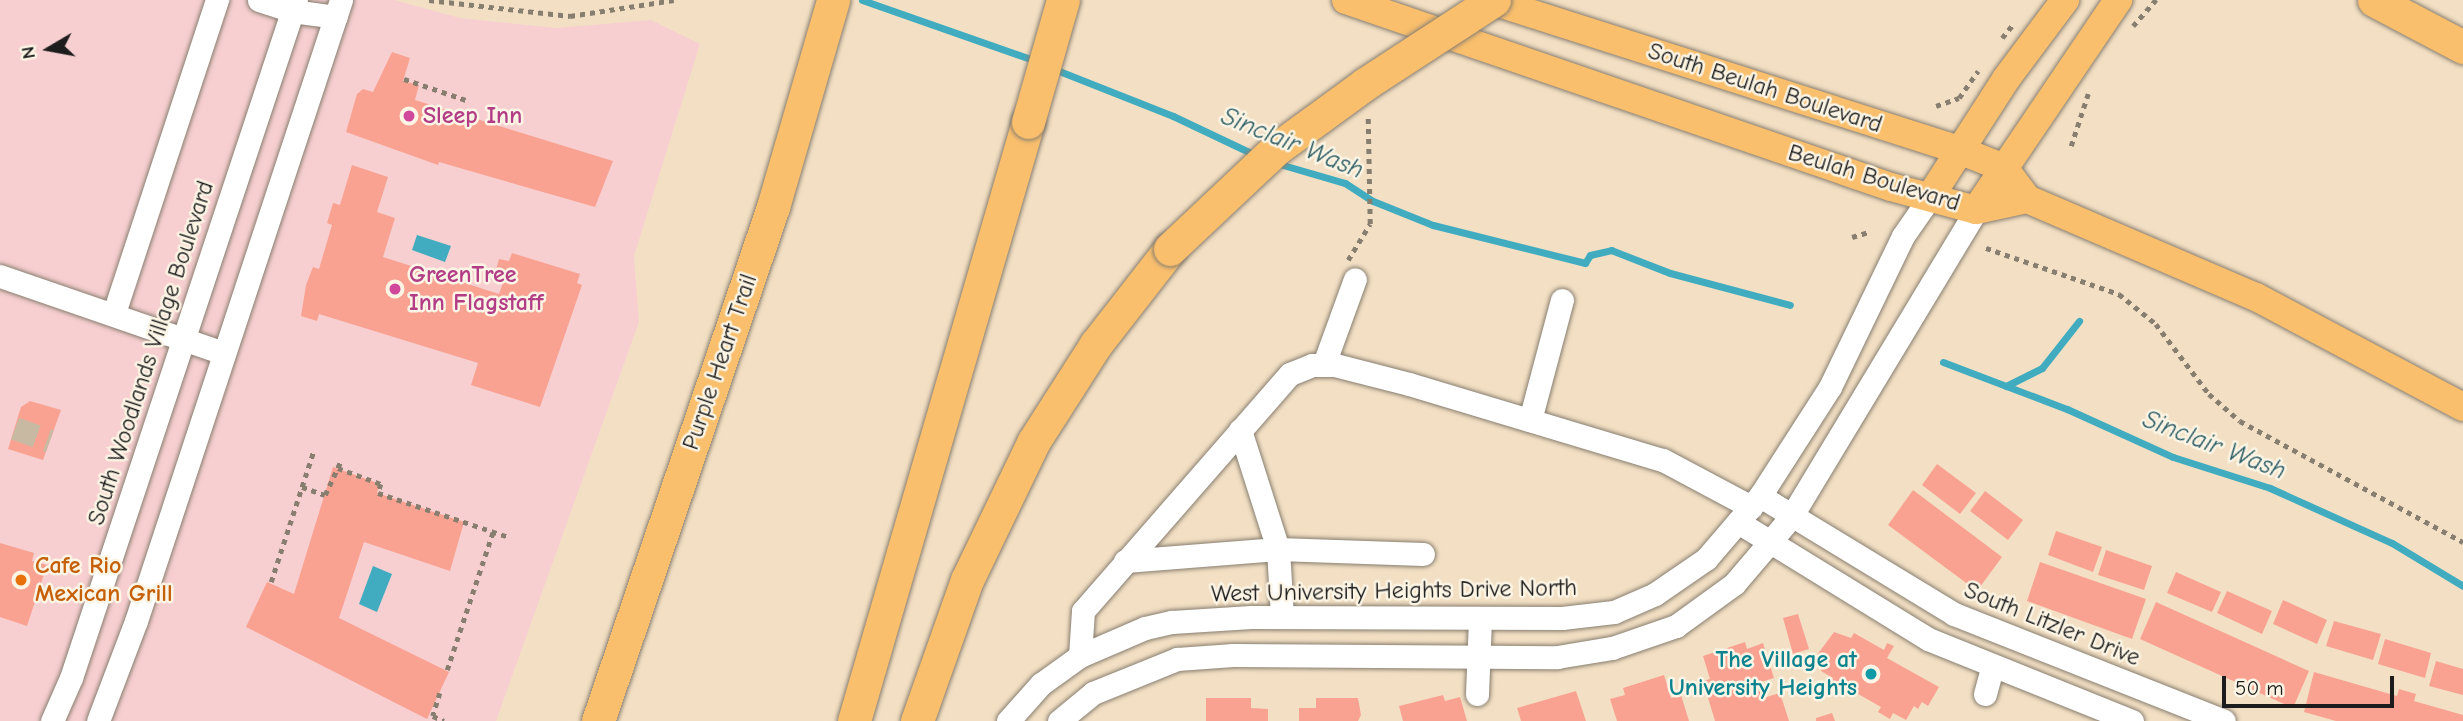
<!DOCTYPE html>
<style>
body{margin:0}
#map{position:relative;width:2463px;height:721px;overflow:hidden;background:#f3e0c4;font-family:"Comic Neue",sans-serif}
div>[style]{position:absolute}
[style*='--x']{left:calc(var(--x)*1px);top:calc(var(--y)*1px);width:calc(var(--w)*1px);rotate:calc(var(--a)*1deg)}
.built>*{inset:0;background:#f7cfd0}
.water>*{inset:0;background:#41acbf}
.stream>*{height:7px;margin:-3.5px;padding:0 3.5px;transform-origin:3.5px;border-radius:3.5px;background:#41acbf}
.building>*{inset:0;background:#f9a292}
.minor-tunnel>*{height:23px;margin-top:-11.5px;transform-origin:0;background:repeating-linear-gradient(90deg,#c8b9a2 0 23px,transparent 0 34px)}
.path>*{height:4.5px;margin-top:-2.25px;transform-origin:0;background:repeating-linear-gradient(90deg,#887e70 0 5px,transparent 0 10px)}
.roads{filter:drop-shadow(0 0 2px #887e70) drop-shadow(0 0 2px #887e70)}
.minor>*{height:23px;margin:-11.5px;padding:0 11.5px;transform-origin:11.5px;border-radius:11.5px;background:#fff}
.major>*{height:28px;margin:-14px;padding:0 14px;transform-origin:14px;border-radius:14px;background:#f9bf6d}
.highway>*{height:33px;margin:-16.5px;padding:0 16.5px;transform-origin:16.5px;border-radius:16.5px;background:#f9bf6d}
.bridges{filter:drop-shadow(0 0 2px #887e70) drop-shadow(0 0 2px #887e70)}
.highway-bridge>*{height:33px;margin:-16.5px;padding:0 16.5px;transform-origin:16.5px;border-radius:16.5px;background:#f9bf6d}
.dots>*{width:19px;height:19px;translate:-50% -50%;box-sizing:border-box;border:4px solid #fcf5e5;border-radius:50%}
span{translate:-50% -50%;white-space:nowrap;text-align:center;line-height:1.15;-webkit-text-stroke:5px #fcf5e5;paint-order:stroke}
.street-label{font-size:24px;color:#1c1c1c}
.hotel-label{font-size:24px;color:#b23c85;font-weight:700}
.left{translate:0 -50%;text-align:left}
.food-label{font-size:24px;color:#c56008;font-weight:700}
.culture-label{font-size:24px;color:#0d838f;font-weight:700}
.right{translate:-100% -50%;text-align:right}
.water-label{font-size:26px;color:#2d5d65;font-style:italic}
.north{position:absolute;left:14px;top:14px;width:70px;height:70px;-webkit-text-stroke:5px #fcf5e5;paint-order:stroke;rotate:260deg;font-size:19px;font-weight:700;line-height:28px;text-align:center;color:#1c1c1c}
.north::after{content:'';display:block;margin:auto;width:24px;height:32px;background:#1c1c1c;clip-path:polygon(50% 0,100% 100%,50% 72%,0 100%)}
.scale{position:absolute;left:2222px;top:676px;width:172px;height:32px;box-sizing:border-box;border:4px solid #1c1c1c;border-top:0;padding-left:9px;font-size:21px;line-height:24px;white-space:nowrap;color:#1c1c1c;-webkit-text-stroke:5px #fcf5e5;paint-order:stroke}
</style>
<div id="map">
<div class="built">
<div style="clip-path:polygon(0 0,394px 0,460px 18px,556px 28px,651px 20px,700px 44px,634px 256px,639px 322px,496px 721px,0 721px)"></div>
</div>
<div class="water">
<div style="clip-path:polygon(417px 235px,451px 246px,445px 262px,412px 250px)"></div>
<div style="clip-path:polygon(373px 566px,392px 574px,377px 612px,359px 604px)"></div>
</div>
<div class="stream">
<div style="--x:862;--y:0;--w:184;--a:19.3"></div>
<div style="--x:1054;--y:69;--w:128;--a:21.6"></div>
<div style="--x:1173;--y:116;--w:91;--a:25.4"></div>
<div style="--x:1276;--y:163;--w:72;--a:16.2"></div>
<div style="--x:1345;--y:183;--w:33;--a:33"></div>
<div style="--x:1373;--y:201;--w:65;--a:21.8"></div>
<div style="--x:1433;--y:225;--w:157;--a:14"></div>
<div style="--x:1585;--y:263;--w:9;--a:-58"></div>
<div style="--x:1590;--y:255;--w:22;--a:-13"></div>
<div style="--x:1611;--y:250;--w:63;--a:21.3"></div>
<div style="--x:1670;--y:273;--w:124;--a:14.9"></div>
<div style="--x:1943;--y:362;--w:133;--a:20.8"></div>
<div style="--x:2067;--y:409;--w:116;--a:24.4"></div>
<div style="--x:2173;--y:457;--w:102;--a:17.7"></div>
<div style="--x:2270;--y:488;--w:134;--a:24.3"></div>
<div style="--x:2392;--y:543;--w:83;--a:31.2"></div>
<div style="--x:2006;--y:386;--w:40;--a:-26.6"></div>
<div style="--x:2042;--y:368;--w:60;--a:-51.8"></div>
</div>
<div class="building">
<div style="clip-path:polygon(392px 52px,410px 58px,403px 81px,419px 85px,415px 100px,613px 161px,595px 207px,439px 162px,438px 165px,346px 132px,357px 94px,363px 89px,373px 92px)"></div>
<div style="clip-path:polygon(352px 165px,388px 177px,377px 212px,395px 218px,383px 257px,499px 294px,505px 277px,495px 274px,499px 259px,509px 261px,512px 253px,580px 274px,577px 283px,582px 285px,540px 407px,471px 385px,478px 363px,319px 314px,317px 321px,301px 316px,306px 285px,313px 267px,319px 269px,332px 225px,327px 223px,333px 203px,340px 205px)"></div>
<div style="clip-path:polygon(30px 401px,61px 410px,43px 460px,8px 449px,21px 407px)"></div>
<div style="clip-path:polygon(1937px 464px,1976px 493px,1960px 514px,1922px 485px)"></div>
<div style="clip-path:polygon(333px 467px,380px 484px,377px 493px,464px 522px,450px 571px,364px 542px,339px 618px,449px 672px,427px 719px,246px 627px,267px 582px,294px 594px)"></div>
<div style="clip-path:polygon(1913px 490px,2002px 557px,1977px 591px,1888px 525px)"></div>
<div style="clip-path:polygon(1985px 491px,2023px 520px,2008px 540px,1970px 511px)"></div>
<div style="clip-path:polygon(2056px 531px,2102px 547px,2093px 572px,2048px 555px)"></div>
<div style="clip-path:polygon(0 543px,34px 553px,32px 561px,47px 565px,27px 626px,0 617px)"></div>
<div style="clip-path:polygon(2106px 550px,2152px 566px,2144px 590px,2098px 575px)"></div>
<div style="clip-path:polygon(2040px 562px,2146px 599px,2132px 639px,2027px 601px)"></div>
<div style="clip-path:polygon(2176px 572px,2221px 592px,2212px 612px,2167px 593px)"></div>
<div style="clip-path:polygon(2227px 591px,2272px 611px,2262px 634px,2217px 613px)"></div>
<div style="clip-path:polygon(2283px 600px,2327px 620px,2317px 644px,2273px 624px)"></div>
<div style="clip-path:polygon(2156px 602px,2309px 671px,2293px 708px,2140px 639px)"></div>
<div style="clip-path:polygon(1798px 614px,1809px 649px,1793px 654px,1783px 618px)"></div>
<div style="clip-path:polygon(2334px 621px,2381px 634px,2373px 660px,2326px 646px)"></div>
<div style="clip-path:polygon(1834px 632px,1851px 638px,1854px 633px,1884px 650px,1887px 643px,1894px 646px,1887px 658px,1939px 687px,1928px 706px,1922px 702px,1918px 709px,1914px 706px,1906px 720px,1893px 713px,1890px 719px,1878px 712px,1881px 707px,1844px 686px,1841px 690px,1830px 684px,1833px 678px,1821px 671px,1826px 661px,1817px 655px)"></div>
<div style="clip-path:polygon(2385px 639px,2431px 653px,2425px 678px,2378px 664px)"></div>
<div style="clip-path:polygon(1745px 642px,1747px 649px,1763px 643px,1774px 678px,1758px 683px,1763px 698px,1780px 693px,1789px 721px,1715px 721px,1703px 681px,1710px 679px,1703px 656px)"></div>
<div style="clip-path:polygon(2436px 661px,2463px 669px,2463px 695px,2429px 686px)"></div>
<div style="clip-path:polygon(2314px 672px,2397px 696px,2399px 689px,2416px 694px,2414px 701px,2463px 715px,2463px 721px,2336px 721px,2304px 712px)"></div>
<div style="clip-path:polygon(1664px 675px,1671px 698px,1681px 695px,1689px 721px,1617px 721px,1610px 699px,1625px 695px,1623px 688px)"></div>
<div style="clip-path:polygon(1576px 691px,1586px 721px,1521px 721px,1517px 708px)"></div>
<div style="clip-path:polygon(1443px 695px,1445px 701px,1460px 697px,1467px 721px,1403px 721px,1399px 706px)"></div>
<div style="clip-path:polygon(1206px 698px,1251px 698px,1251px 708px,1268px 709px,1268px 721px,1206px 721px)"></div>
<div style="clip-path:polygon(1316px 698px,1358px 698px,1361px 715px,1358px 721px,1299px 721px,1299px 708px,1316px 708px)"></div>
<div style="clip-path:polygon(1832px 713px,1835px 721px,1816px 721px,1816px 718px)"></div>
</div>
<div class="minor-tunnel">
<div style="--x:15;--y:428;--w:37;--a:20"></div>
</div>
<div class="path">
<div style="--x:429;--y:0;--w:142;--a:6.5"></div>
<div style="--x:570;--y:16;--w:105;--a:-8.7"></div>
<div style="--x:2133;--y:26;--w:35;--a:-49"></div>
<div style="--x:2002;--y:38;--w:19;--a:-51"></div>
<div style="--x:404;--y:79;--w:69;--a:18.7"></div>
<div style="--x:1936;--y:106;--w:24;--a:-19"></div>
<div style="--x:1959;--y:98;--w:33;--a:-55"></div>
<div style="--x:2071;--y:146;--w:55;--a:-71.9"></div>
<div style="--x:1852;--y:237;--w:17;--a:-17"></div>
<div style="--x:1986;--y:248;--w:141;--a:19.1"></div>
<div style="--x:2119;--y:294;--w:48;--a:39"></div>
<div style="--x:2156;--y:324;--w:88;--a:52.9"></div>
<div style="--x:2209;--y:394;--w:41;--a:41.1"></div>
<div style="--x:2240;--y:421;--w:254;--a:28.5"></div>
<div style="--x:1348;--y:260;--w:42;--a:-58.6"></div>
<div style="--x:1370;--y:224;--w:108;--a:-91.1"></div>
<div style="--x:338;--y:468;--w:46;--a:20.4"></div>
<div style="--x:381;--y:484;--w:9;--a:108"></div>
<div style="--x:378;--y:493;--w:138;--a:18.6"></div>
<div style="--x:302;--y:487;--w:24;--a:19"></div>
<div style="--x:325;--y:495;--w:38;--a:-65"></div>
<div style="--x:271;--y:582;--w:136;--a:-72"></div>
<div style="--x:447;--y:670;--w:145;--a:-71.6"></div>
<div style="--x:440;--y:693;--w:24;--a:107"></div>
<div style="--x:433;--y:716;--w:12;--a:24"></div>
</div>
<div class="roads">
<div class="minor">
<div style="--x:259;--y:0;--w:35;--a:18"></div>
<div style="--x:292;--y:11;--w:44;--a:7.8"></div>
<div style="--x:0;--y:276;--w:236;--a:19"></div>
<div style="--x:114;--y:313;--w:330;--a:-71.8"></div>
<div style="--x:1324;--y:364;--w:90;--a:-70"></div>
<div style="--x:1530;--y:420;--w:124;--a:-75.1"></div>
<div style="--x:1240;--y:430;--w:125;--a:72.3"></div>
<div style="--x:1278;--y:549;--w:68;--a:86.6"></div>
<div style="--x:1760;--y:496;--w:227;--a:31.3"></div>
<div style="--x:1954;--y:614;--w:290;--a:21.6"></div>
<div style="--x:1738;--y:522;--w:223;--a:31.6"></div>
<div style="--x:1928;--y:639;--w:220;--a:21.9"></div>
<div style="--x:1125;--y:561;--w:153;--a:-4.5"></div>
<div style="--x:1278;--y:549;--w:145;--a:2"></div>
<div style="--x:1080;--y:656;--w:45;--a:-86.2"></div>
<div style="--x:1083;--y:611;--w:315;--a:-48.9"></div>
<div style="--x:1290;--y:374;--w:24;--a:-22"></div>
<div style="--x:1312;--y:365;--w:23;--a:0"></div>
<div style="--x:1335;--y:365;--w:76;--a:14.4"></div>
<div style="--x:1409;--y:384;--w:265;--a:16.7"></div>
<div style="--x:1663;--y:460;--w:100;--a:28.1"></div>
<div style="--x:1477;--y:694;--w:76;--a:-87.7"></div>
<div style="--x:1985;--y:694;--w:28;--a:-75"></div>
<div style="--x:52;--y:721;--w:47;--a:-66.2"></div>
<div style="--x:71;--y:678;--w:714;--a:-71.64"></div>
<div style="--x:98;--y:721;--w:107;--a:-69.2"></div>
<div style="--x:136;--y:621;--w:654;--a:-71.73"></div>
<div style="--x:1008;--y:721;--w:50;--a:-48.3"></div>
<div style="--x:1041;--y:684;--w:48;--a:-35.7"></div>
<div style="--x:1080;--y:656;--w:71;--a:-23.3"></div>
<div style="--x:1145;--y:628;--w:28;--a:-13"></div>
<div style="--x:1172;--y:622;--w:79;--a:-3.6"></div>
<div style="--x:1251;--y:617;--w:311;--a:0.2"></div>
<div style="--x:1562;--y:618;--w:52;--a:-6.6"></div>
<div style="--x:1614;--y:612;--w:45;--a:-23.7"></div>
<div style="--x:1655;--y:594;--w:62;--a:-34.5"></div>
<div style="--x:1706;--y:559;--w:83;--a:-49.4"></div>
<div style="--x:1760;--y:496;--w:130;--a:-57.3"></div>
<div style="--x:1830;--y:387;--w:168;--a:-64.2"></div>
<div style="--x:1903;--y:236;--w:47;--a:-55.3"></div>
<div style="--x:1059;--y:721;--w:44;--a:-39.5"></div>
<div style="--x:1093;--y:693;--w:91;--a:-22"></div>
<div style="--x:1177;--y:659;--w:56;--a:-4.1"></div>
<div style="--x:1233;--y:655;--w:324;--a:0.4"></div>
<div style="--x:1557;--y:657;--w:56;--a:-9.3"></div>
<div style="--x:1612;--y:648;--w:68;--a:-19"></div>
<div style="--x:1676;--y:626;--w:72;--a:-35.9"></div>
<div style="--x:1734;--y:584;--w:88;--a:-49.6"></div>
<div style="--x:1791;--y:517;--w:358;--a:-58.9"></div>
</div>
<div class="major">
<div style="--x:1346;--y:0;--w:576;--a:18.94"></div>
<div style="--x:1891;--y:187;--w:88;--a:15.1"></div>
<div style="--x:1976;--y:210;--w:52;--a:-12.2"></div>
<div style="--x:2027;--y:199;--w:249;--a:23.2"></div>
<div style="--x:2256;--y:297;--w:234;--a:28"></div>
<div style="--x:1489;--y:0;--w:493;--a:17.7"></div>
<div style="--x:1959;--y:150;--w:48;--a:21.8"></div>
<div style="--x:2004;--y:168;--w:39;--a:53"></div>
<div style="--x:1930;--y:197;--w:140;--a:-57.2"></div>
<div style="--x:2006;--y:79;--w:99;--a:-53.2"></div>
<div style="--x:1976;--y:210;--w:254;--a:-55.9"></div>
</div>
<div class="highway">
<div style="--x:2374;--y:0;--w:101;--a:27.8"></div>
<div style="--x:598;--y:721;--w:543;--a:-71.2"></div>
<div style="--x:773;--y:207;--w:216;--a:-73.8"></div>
<div style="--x:854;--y:721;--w:624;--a:-73.8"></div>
<div style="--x:917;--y:721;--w:150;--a:-70.5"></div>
<div style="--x:967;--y:580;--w:154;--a:-64.3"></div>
<div style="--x:1034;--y:441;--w:115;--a:-57.4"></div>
<div style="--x:1096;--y:344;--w:120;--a:-52.1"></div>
</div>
</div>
<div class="bridges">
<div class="highway-bridge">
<div style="--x:1028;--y:122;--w:127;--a:-74"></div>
<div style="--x:1170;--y:249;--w:146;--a:-43.3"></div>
<div style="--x:1276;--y:149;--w:110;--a:-36.1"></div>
<div style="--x:1365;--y:84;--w:154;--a:-33.1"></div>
</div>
</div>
<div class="dots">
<div style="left:409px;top:116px;background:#d1479c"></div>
<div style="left:395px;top:289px;background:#d1479c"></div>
<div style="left:21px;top:580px;background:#e8710a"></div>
<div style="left:1871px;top:674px;background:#0f9aa8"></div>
</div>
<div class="street-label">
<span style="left:1765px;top:88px;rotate:18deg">South Beulah Boulevard</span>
<span style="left:1874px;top:178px;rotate:17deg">Beulah Boulevard</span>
<span style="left:151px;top:353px;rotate:-72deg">South Woodlands Village Boulevard</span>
<span style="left:720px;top:362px;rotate:-71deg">Purple Heart Trail</span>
<span style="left:1394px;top:591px;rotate:-1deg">West University Heights Drive North</span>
<span style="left:2052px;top:624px;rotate:22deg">South Litzler Drive</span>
</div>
<div class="hotel-label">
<span class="left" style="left:423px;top:116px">Sleep Inn</span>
<span class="left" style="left:409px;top:289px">GreenTree<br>Inn Flagstaff</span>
</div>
<div class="food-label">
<span class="left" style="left:35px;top:580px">Cafe Rio<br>Mexican Grill</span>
</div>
<div class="culture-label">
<span class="right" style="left:1857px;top:674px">The Village at<br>University Heights</span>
</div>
<div class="water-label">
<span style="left:1292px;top:144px;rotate:22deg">Sinclair Wash</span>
<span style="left:2214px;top:446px;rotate:21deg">Sinclair Wash</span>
</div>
<div class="north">N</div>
<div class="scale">50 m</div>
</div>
